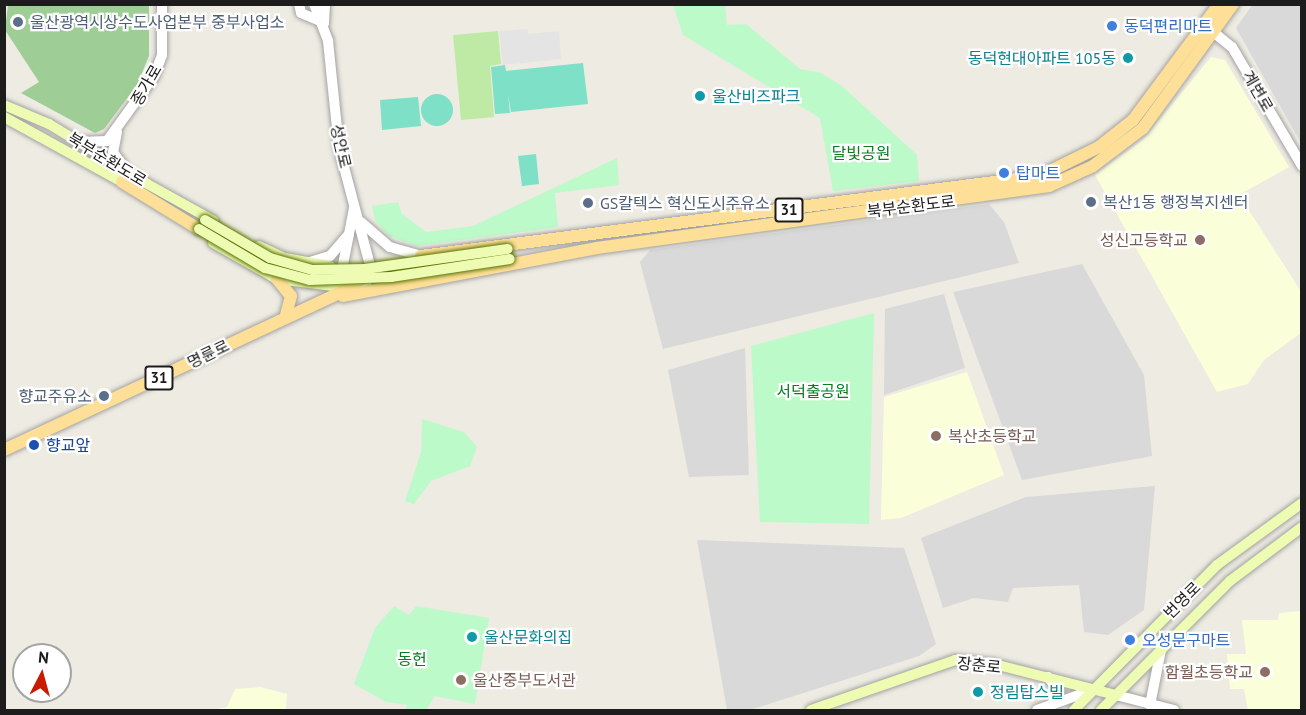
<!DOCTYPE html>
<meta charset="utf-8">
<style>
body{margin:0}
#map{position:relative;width:1306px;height:715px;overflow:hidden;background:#eeebe2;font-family:"PT Sans","Noto Sans KR",sans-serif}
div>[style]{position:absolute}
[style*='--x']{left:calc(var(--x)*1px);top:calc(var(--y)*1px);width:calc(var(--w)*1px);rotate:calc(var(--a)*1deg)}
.residential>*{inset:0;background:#dad9d9}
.education>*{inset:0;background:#faffda}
.grass>*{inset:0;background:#beeaa5}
.forest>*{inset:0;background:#9ece95}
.park>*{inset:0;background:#bcfac9}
.pitch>*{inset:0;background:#7de0c7}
.round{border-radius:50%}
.parking>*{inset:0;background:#e4e4e4}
.roads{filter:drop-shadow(0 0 2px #a3a3a3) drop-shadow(0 0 2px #a3a3a3)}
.tertiary>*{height:10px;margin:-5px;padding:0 5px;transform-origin:5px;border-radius:5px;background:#fff}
.secondary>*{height:10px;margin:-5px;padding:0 5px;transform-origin:5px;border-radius:5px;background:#edfbb3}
.primary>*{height:12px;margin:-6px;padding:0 6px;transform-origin:6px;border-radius:6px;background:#fedf97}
.bridges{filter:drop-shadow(0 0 2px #597402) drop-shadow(0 0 2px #597402)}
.secondary-bridge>*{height:10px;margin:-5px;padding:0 5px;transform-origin:5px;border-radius:5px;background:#edfbb3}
.dots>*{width:16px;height:16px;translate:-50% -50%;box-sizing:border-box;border:3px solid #fff;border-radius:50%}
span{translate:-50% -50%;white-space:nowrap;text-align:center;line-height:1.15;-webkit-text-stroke:4.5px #fff;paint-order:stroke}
.shield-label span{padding:2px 4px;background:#fff;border:2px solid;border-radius:4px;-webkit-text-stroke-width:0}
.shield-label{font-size:15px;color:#1c1c1c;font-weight:700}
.service-label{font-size:16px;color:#4e5e75}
.left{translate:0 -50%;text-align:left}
.right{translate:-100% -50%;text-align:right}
.shop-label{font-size:16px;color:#366cbe}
.culture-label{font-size:16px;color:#0d838f}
.street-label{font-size:16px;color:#1c1c1c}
.park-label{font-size:16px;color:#097c22}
.education-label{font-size:16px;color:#785e54}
.transit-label{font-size:16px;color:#164399}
.frame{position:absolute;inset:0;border:6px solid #1c1c1c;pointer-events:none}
.north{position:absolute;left:12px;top:643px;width:60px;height:60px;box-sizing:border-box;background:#fff;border:2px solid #a4a4a4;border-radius:50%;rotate:6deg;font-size:16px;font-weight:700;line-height:24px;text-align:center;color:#1c1c1c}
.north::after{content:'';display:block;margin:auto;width:21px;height:27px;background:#c91b00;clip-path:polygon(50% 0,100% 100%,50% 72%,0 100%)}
</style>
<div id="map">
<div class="residential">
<div style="clip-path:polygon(1253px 4px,1301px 5px,1301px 143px,1236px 28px)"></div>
<div style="clip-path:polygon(989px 204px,1004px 222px,1019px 263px,663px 349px,640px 262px,650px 250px)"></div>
<div style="clip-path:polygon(1082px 264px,1144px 375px,1152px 456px,1022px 480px,953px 292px)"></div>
<div style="clip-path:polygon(944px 294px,965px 368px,884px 395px,885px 309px)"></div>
<div style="clip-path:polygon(745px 348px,749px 475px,689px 477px,668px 370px)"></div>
<div style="clip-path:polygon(1155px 486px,1144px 610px,1108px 635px,1084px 632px,1079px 585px,1013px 588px,1008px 602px,974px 598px,943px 608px,921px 538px,1026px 497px)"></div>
<div style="clip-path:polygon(697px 540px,904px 548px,936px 644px,919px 656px,750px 710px,727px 710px)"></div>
</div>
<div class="education">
<div style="clip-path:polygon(1211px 57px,1225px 60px,1289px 167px,1239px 195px,1302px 293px,1301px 333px,1264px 360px,1248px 384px,1217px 392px,1095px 175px,1143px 140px)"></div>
<div style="clip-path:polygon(967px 372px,1004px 475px,901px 518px,881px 520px,884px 397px)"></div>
<div style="clip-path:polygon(1301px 611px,1301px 710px,1248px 710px,1244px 689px,1230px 689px,1227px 654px,1246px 654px,1242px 620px,1278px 620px,1279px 613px)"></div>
<div style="clip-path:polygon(261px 687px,287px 694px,286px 710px,212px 710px,227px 707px,235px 689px)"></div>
</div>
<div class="grass">
<div style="clip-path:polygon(498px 31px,501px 64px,490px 66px,494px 117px,461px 120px,453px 35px)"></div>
</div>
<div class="forest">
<div style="clip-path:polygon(8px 5px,149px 5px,149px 56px,137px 85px,104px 129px,95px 133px,21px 93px,39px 82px,5px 30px)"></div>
</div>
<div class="park">
<div style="clip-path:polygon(673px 5px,725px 5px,727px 25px,746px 24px,800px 69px,821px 73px,842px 86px,917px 155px,919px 181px,833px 191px,820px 118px,683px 35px)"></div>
<div style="clip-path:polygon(617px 158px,619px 185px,555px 193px,558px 227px,417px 246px,389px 236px,375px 220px,372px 206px,398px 202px,402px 214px,426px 232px,473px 226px)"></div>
<div style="clip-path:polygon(874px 313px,869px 524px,760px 522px,751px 346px)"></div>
<div style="clip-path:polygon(422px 419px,464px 432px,477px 447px,470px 466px,431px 481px,414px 504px,405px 501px,421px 452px)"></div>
<div style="clip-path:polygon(394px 606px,409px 615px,416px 606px,489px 618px,475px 704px,435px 696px,426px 710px,406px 710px,407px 705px,386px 702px,354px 684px,375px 628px)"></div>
</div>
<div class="pitch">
<div style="clip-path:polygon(583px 63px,588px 104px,511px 112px,508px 94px,510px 113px,495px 114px,491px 67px,505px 65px,506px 71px)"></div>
<div class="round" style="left:421px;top:94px;width:32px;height:32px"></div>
<div style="clip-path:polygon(418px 97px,421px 126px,382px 130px,380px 100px)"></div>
<div style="clip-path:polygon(536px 154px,539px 184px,522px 186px,518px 156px)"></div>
</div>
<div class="parking">
<div style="clip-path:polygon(528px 29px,528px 34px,559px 31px,561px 59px,503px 65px,499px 31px)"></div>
</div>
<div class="roads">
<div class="tertiary">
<div style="--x:299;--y:4;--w:9;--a:77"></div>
<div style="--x:301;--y:13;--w:25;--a:23"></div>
<div style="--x:324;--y:23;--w:19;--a:-87"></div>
<div style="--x:314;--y:4;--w:40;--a:69"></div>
<div style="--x:328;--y:41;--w:108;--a:84.1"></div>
<div style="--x:339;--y:148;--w:125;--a:75.2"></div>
<div style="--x:371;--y:269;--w:19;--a:108"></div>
<div style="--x:365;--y:287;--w:12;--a:149"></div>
<div style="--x:1207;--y:27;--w:32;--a:39"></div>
<div style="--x:1232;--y:47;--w:138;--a:59.5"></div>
<div style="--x:117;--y:132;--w:20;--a:101"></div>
<div style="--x:113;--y:152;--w:21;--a:55"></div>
<div style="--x:79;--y:142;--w:28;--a:-2"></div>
<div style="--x:107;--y:141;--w:80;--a:-54.1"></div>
<div style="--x:154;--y:76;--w:22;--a:-69"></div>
<div style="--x:162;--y:55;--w:51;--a:-90"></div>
<div style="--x:361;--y:222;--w:38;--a:41"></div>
<div style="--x:390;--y:247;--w:33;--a:16"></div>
<div style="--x:310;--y:262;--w:21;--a:-17"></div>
<div style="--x:330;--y:256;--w:29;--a:-49"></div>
<div style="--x:341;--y:275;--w:68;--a:-79"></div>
<div style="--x:1048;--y:677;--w:18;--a:52"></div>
<div style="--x:1059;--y:691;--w:16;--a:117"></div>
<div style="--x:1116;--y:695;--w:60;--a:14.5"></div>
<div style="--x:1150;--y:705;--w:56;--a:-78.7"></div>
<div style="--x:1037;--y:710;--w:62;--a:-19.9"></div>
</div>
<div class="secondary">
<div style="--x:4;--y:105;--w:49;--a:22.9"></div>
<div style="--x:49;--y:124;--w:114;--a:31.3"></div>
<div style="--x:4;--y:117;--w:135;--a:28.8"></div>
<div style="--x:142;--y:181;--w:82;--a:29.1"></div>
<div style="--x:213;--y:243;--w:73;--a:29.4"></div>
<div style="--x:277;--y:279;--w:73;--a:7.1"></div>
<div style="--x:259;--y:246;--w:29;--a:25"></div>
<div style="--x:285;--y:258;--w:46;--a:10.1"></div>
<div style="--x:811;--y:710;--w:152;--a:-19.1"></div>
<div style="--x:955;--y:660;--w:39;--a:6"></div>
<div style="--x:994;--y:664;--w:126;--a:14.3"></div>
<div style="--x:1074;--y:710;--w:204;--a:-45.4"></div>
<div style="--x:1217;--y:565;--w:105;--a:-36.1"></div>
<div style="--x:1101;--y:710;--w:182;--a:-45"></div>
<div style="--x:1230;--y:581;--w:90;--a:-36.9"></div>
</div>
<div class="primary">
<div style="--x:122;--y:182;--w:90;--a:31.4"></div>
<div style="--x:421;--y:256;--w:624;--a:-7.36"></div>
<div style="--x:1040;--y:176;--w:66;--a:-26.2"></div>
<div style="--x:1099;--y:147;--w:43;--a:-38.5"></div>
<div style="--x:1133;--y:120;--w:144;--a:-53.4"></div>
<div style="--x:277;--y:279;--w:22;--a:51"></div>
<div style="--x:291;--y:296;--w:23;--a:105"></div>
<div style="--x:343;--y:296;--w:258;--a:-10.7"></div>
<div style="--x:597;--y:248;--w:456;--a:-7.8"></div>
<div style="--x:1049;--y:186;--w:48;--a:-24.4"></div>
<div style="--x:1093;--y:166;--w:63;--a:-37.2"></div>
<div style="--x:1143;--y:128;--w:153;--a:-54"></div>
<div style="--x:4;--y:450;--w:382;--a:-25.1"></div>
<div style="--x:350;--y:288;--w:22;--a:-39"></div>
</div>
</div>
<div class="bridges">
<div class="secondary-bridge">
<div style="--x:205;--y:220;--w:75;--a:30.3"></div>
<div style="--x:270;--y:258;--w:44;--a:15.9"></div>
<div style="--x:312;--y:270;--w:53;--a:-1.1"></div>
<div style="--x:365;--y:269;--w:144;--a:-8"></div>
<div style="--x:199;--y:229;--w:77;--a:30.6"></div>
<div style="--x:265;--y:268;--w:47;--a:14.9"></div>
<div style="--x:310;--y:280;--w:81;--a:-2.1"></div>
<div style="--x:391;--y:277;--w:120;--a:-8.6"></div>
</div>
</div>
<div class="dots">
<div style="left:18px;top:22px;background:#5c6f8a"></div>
<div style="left:1112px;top:26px;background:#3f7fe0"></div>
<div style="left:1128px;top:58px;background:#0f9aa8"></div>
<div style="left:700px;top:96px;background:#0f9aa8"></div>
<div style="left:1004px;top:173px;background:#3f7fe0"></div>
<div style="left:1091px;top:202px;background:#5c6f8a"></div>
<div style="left:588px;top:203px;background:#5c6f8a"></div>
<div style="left:1200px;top:240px;background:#8d6e63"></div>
<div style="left:104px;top:396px;background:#5c6f8a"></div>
<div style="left:936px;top:436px;background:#8d6e63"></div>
<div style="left:34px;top:445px;background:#1a4fb4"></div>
<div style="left:472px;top:637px;background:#0f9aa8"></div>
<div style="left:1130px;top:640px;background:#3f7fe0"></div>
<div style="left:1265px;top:672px;background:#8d6e63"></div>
<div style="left:461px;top:680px;background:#8d6e63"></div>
<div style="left:978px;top:692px;background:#0f9aa8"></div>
</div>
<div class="shield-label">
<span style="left:789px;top:210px">31</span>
<span style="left:159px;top:378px">31</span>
</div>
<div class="service-label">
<span class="left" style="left:30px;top:22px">울산광역시상수도사업본부 중부사업소</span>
<span class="left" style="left:1103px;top:202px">복산1동 행정복지센터</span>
<span class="left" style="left:600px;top:203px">GS칼텍스 혁신도시주유소</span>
<span class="right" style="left:92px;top:396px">향교주유소</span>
</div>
<div class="shop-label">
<span class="left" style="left:1124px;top:26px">동덕편리마트</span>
<span class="left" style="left:1016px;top:173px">탑마트</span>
<span class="left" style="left:1142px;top:640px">오성문구마트</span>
</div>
<div class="culture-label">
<span class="right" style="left:1116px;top:58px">동덕현대아파트 105동</span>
<span class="left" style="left:712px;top:96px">울산비즈파크</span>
<span class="left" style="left:484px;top:637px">울산문화의집</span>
<span class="left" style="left:990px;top:692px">정림탑스빌</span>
</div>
<div class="street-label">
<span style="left:146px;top:85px;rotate:-60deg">종가로</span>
<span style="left:1258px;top:91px;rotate:60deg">계변로</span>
<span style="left:341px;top:146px;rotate:77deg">성안로</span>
<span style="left:107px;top:159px;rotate:31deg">북부순환도로</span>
<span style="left:911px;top:206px;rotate:-7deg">북부순환도로</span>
<span style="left:208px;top:354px;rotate:-26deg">명륜로</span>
<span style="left:1182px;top:600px;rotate:-45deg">번영로</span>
<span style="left:979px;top:665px;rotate:6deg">장춘로</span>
</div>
<div class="park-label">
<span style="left:861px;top:153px">달빛공원</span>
<span style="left:813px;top:391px">서덕출공원</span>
<span style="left:412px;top:659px">동헌</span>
</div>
<div class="education-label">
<span class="right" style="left:1188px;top:240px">성신고등학교</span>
<span class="left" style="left:948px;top:436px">복산초등학교</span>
<span class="right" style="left:1253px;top:672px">함월초등학교</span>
<span class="left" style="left:473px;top:680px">울산중부도서관</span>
</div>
<div class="transit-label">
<span class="left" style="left:46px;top:445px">향교앞</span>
</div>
<div class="frame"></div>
<div class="north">N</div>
</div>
